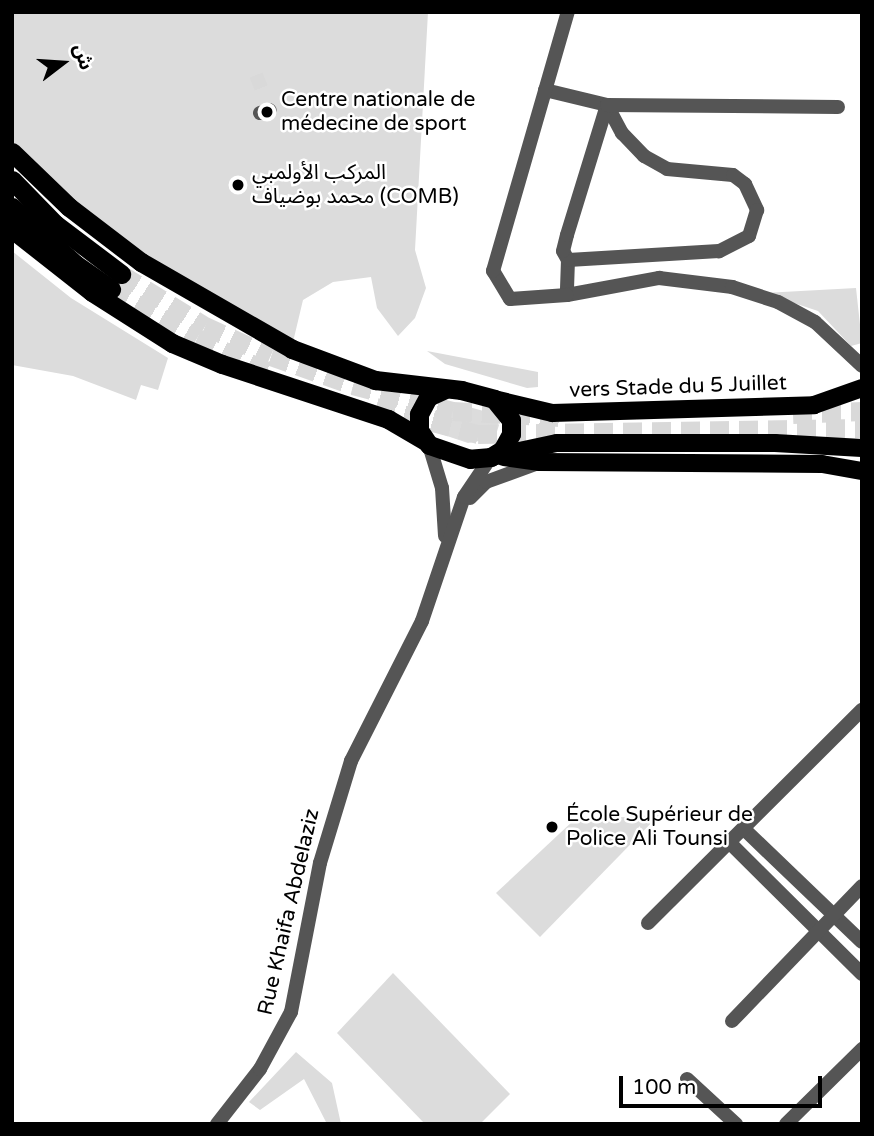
<!DOCTYPE html>
<meta charset="utf-8">
<style>
body{margin:0}
#map{position:relative;width:874px;height:1136px;overflow:hidden;background:#fff;font-family:"Varela Round","Noto Sans Arabic",sans-serif}
div>[style]{position:absolute}
[style*='--x']{left:calc(var(--x)*1px);top:calc(var(--y)*1px);width:calc(var(--w)*1px);rotate:calc(var(--a)*1deg)}
.green>*{inset:0;background:#dcdcdc}
.minor-tunnel>*{height:14px;margin-top:-7px;transform-origin:0;background:repeating-linear-gradient(90deg,#d9d9d9 0 14px,transparent 0 21px)}
.trunk-tunnel>*{height:19px;margin-top:-9.5px;transform-origin:0;background:repeating-linear-gradient(90deg,#d9d9d9 0 19px,transparent 0 29px)}
.minor>*{height:14px;margin:-7px;padding:0 7px;transform-origin:7px;border-radius:7px;background:#555}
.tertiary>*{height:14px;margin:-7px;padding:0 7px;transform-origin:7px;border-radius:7px;background:#555}
.primary>*{height:18px;margin:-9px;padding:0 9px;transform-origin:9px;border-radius:9px;background:#000}
.trunk>*{height:19px;margin:-9.5px;padding:0 9.5px;transform-origin:9.5px;border-radius:9.5px;background:#000}
.dots>*{width:19px;height:19px;translate:-50% -50%;box-sizing:border-box;border:4px solid #fff;border-radius:50%}
span{translate:-50% -50%;white-space:nowrap;text-align:center;line-height:1.15;-webkit-text-stroke:5px #fff;paint-order:stroke}
.poi-label{font-size:21px;color:#000}
.left{translate:0 -50%;text-align:left}
.street-label{font-size:21px;color:#000}
.frame{position:absolute;inset:0;border:14px solid #000;pointer-events:none}
.north{position:absolute;left:28px;top:28px;width:70px;height:70px;-webkit-text-stroke:5px #fff;paint-order:stroke;rotate:73deg;font-size:19px;font-weight:700;line-height:28px;text-align:center;color:#000}
.north::after{content:'';display:block;margin:auto;width:24px;height:32px;background:#000;clip-path:polygon(50% 0,100% 100%,50% 72%,0 100%)}
.scale{position:absolute;left:619px;top:1076px;width:203px;height:32px;box-sizing:border-box;border:4px solid #000;border-top:0;padding-left:9px;font-size:21px;line-height:24px;white-space:nowrap;color:#000;-webkit-text-stroke:5px #fff;paint-order:stroke}
</style>
<div id="map">
<div class="green">
<div style="clip-path:polygon(12px 12px,428px 12px,415px 250px,426px 288px,415px 318px,398px 336px,377px 308px,371px 277px,333px 282px,303px 300px,293px 342px,205px 293px,99px 223px,12px 143px)"></div>
<div style="clip-path:polygon(12px 251px,71px 298px,168px 358px,158px 390px,141px 385px,136px 400px,73px 376px,12px 365px)"></div>
<div style="clip-path:polygon(856px 288px,862px 343px,851px 346px,818px 311px,764px 293px)"></div>
<div style="clip-path:polygon(427px 351px,538px 372px,538px 387px,527px 388px,445px 364px)"></div>
<div style="clip-path:polygon(458px 404px,491px 413px,499px 425px,495px 438px,468px 443px,441px 434px,434px 426px,435px 411px)"></div>
<div style="clip-path:polygon(659px 815px,540px 937px,496px 893px,574px 820px)"></div>
<div style="clip-path:polygon(393px 973px,510px 1094px,480px 1124px,425px 1124px,337px 1033px)"></div>
<div style="clip-path:polygon(296px 1052px,332px 1083px,341px 1124px,327px 1124px,304px 1079px,260px 1110px,249px 1102px)"></div>
</div>
<div class="minor-tunnel">
<div style="--x:256;--y:75;--w:18;--a:68"></div>
</div>
<div class="trunk-tunnel">
<div style="--x:121;--y:274;--w:99;--a:31.8"></div>
<div style="--x:205;--y:326;--w:72;--a:24.4"></div>
<div style="--x:271;--y:356;--w:87;--a:19.5"></div>
<div style="--x:353;--y:385;--w:103;--a:14.6"></div>
<div style="--x:453;--y:411;--w:107;--a:3.2"></div>
<div style="--x:111;--y:289;--w:99;--a:29.7"></div>
<div style="--x:197;--y:338;--w:85;--a:25.1"></div>
<div style="--x:376;--y:407;--w:106;--a:14.8"></div>
<div style="--x:478;--y:434;--w:384;--a:-0.9"></div>
<div style="--x:793;--y:414;--w:69;--a:-2.5"></div>
</div>
<div class="minor">
<div style="--x:545;--y:90;--w:64;--a:13.6"></div>
<div style="--x:607;--y:105;--w:32;--a:62"></div>
<div style="--x:622;--y:133;--w:32;--a:46"></div>
<div style="--x:644;--y:156;--w:26;--a:29"></div>
<div style="--x:667;--y:169;--w:66;--a:5.2"></div>
<div style="--x:733;--y:175;--w:15;--a:37"></div>
<div style="--x:745;--y:184;--w:29;--a:65"></div>
<div style="--x:757;--y:210;--w:27;--a:107"></div>
<div style="--x:749;--y:236;--w:34;--a:153"></div>
<div style="--x:719;--y:251;--w:151;--a:176.6"></div>
<div style="--x:568;--y:260;--w:35;--a:92"></div>
<div style="--x:567;--y:295;--w:94;--a:-10.5"></div>
<div style="--x:659;--y:278;--w:74;--a:7"></div>
<div style="--x:732;--y:287;--w:48;--a:18.1"></div>
<div style="--x:778;--y:302;--w:42;--a:28.4"></div>
<div style="--x:815;--y:322;--w:64;--a:43.1"></div>
<div style="--x:260;--y:113;--w:10;--a:-17"></div>
<div style="--x:568;--y:260;--w:10;--a:-119"></div>
<div style="--x:563;--y:251;--w:16;--a:-76"></div>
<div style="--x:567;--y:235;--w:136;--a:-72.9"></div>
<div style="--x:607;--y:105;--w:231;--a:0.5"></div>
<div style="--x:567;--y:295;--w:57;--a:176"></div>
<div style="--x:510;--y:299;--w:33;--a:-121"></div>
<div style="--x:493;--y:271;--w:270;--a:-73.9"></div>
<div style="--x:744;--y:829;--w:163;--a:43.8"></div>
<div style="--x:730;--y:843;--w:186;--a:44.8"></div>
<div style="--x:648;--y:923;--w:302;--a:-44.9"></div>
<div style="--x:732;--y:1021;--w:187;--a:-46.1"></div>
<div style="--x:687;--y:1079;--w:67;--a:42.6"></div>
<div style="--x:786;--y:1124;--w:107;--a:-44.6"></div>
</div>
<div class="tertiary">
<div style="--x:429;--y:445;--w:45;--a:73.2"></div>
<div style="--x:442;--y:488;--w:48;--a:86.4"></div>
<div style="--x:470;--y:498;--w:23;--a:-45"></div>
<div style="--x:486;--y:482;--w:55;--a:-20.1"></div>
<div style="--x:217;--y:1124;--w:70;--a:-52"></div>
<div style="--x:260;--y:1069;--w:65;--a:-61.5"></div>
<div style="--x:291;--y:1012;--w:152;--a:-79"></div>
<div style="--x:320;--y:863;--w:107;--a:-73.1"></div>
<div style="--x:351;--y:761;--w:157;--a:-63.1"></div>
<div style="--x:422;--y:621;--w:131;--a:-71.3"></div>
<div style="--x:464;--y:497;--w:48;--a:-56"></div>
</div>
<div class="primary">
<div style="--x:494;--y:399;--w:60;--a:13.6"></div>
<div style="--x:552;--y:413;--w:262;--a:-1.7"></div>
<div style="--x:814;--y:405;--w:51;--a:-19.5"></div>
<div style="--x:491;--y:457;--w:67;--a:-12"></div>
<div style="--x:557;--y:443;--w:218;--a:0"></div>
<div style="--x:775;--y:443;--w:87;--a:3.3"></div>
<div style="--x:504;--y:457;--w:36;--a:8"></div>
<div style="--x:540;--y:462;--w:282;--a:0.4"></div>
<div style="--x:822;--y:464;--w:41;--a:9.9"></div>
</div>
<div class="trunk">
<div style="--x:12;--y:152;--w:79;--a:44"></div>
<div style="--x:69;--y:207;--w:91;--a:37.4"></div>
<div style="--x:141;--y:262;--w:174;--a:29.9"></div>
<div style="--x:292;--y:349;--w:89;--a:20.5"></div>
<div style="--x:375;--y:380;--w:87;--a:6.6"></div>
<div style="--x:461;--y:390;--w:34;--a:15"></div>
<div style="--x:494;--y:399;--w:27;--a:51"></div>
<div style="--x:511;--y:420;--w:14;--a:90"></div>
<div style="--x:511;--y:434;--w:18;--a:119"></div>
<div style="--x:502;--y:450;--w:13;--a:148"></div>
<div style="--x:491;--y:457;--w:21;--a:175"></div>
<div style="--x:470;--y:459;--w:43;--a:-161.1"></div>
<div style="--x:429;--y:445;--w:18;--a:-124"></div>
<div style="--x:419;--y:430;--w:16;--a:-90"></div>
<div style="--x:419;--y:414;--w:19;--a:-62"></div>
<div style="--x:428;--y:397;--w:17;--a:-25"></div>
<div style="--x:12;--y:180;--w:62;--a:45.7"></div>
<div style="--x:55;--y:224;--w:83;--a:37.1"></div>
<div style="--x:12;--y:207;--w:85;--a:42.1"></div>
<div style="--x:75;--y:264;--w:44;--a:34.8"></div>
<div style="--x:12;--y:229;--w:102;--a:38.2"></div>
<div style="--x:92;--y:292;--w:95;--a:32.5"></div>
<div style="--x:172;--y:343;--w:54;--a:22.8"></div>
<div style="--x:222;--y:364;--w:175;--a:18.3"></div>
<div style="--x:388;--y:419;--w:42;--a:30.3"></div>
</div>
<div class="dots">
<div style="left:267px;top:112px;background:#000"></div>
<div style="left:238px;top:185px;background:#000"></div>
<div style="left:552px;top:827px;background:#000"></div>
</div>
<div class="poi-label">
<span class="left" style="left:281px;top:112px">Centre nationale de<br>médecine de sport</span>
<span class="left" style="left:252px;top:185px">المركب الأولمبي<br>محمد بوضياف (COMB)</span>
<span class="left" style="left:566px;top:827px">École Supérieur de<br>Police Ali Tounsi</span>
</div>
<div class="street-label">
<span style="left:678px;top:387px;rotate:-2deg">vers Stade du 5 Juillet</span>
<span style="left:289px;top:912px;rotate:-77deg">Rue Khaifa Abdelaziz</span>
</div>
<div class="frame"></div>
<div class="north">ش</div>
<div class="scale">100 m</div>
</div>
